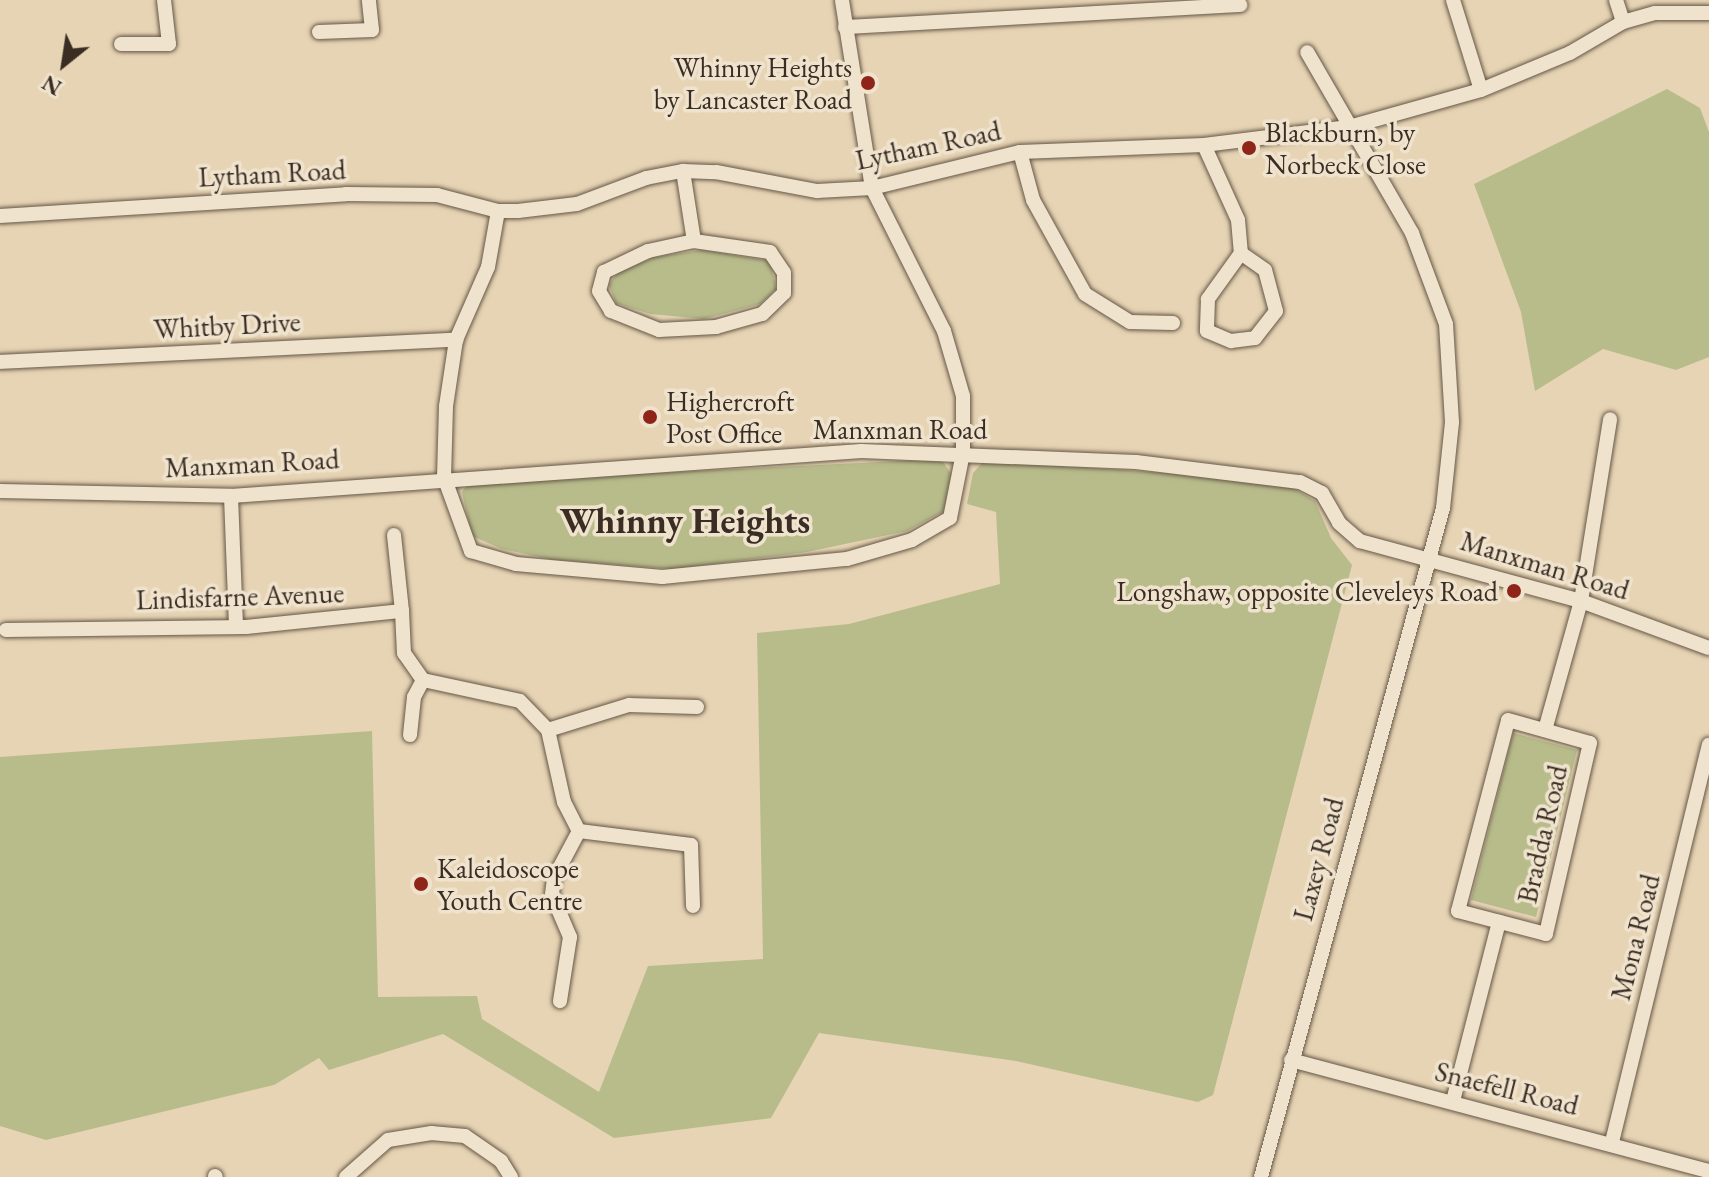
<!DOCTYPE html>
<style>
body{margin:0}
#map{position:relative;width:1709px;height:1177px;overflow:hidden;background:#e7d4b4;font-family:"EB Garamond",serif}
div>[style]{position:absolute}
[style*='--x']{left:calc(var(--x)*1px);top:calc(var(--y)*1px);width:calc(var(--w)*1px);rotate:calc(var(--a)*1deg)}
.green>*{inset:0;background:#b8bc8b}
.roads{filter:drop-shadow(0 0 2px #655747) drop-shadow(0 0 2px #655747)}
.street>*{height:14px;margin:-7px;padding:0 7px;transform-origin:7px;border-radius:7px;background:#efe3ce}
.dots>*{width:22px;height:22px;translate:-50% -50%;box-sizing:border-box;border:4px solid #efe3ce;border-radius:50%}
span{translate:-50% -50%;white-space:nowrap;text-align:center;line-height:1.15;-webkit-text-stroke:7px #efe3ce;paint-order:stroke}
.poi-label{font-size:28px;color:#3a2d23}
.right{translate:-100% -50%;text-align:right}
.left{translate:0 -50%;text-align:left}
.street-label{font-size:28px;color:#3a2d23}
.district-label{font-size:36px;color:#3a2d23;font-weight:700}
.north{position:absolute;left:24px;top:24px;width:80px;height:80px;-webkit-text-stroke:6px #efe3ce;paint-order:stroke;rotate:210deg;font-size:22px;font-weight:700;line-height:32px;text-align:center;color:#3a2d23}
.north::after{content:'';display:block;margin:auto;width:28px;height:36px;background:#3a2d23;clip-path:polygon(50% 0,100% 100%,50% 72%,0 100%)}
</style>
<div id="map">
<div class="green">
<div style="clip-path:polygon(1667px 89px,1700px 108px,1709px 132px,1709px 357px,1676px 370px,1603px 349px,1535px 391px,1521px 312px,1474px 184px)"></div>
<div style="clip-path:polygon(702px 250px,770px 261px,776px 289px,760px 304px,704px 319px,650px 314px,616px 303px,609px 285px,618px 272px,655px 257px)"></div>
<div style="clip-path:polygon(941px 459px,952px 475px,946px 510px,907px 531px,807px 552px,674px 569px,554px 560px,502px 549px,472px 536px,462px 492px,469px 482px)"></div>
<div style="clip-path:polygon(984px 461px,1197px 475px,1293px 488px,1315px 501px,1331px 538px,1352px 565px,1213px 1095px,1198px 1102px,1016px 1061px,819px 1033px,771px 1118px,614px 1138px,443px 1034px,329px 1070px,319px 1058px,274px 1085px,46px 1140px,0 1126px,0 757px,372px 731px,378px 997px,477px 996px,482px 1019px,599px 1092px,648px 966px,763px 959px,757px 633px,849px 624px,1000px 584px,996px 512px,967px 504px,973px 473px)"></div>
<div style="clip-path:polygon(1513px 733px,1577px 750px,1536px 917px,1471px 900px)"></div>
</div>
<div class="roads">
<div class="street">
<div style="--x:1453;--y:0;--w:94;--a:72.7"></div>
<div style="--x:1616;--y:0;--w:23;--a:72"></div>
<div style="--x:845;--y:27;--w:396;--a:-3.2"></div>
<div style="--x:319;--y:32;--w:53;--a:-2.2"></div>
<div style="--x:372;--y:30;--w:30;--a:-96"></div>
<div style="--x:121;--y:44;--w:48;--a:0"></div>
<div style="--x:169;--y:44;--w:44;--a:-96.5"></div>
<div style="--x:1204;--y:145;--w:82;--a:65.6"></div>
<div style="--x:1238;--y:220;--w:33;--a:85"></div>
<div style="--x:1241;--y:253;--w:57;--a:125.7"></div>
<div style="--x:1208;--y:299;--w:32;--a:92"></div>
<div style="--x:1207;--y:331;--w:26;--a:23"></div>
<div style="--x:1231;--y:341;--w:24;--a:-7"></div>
<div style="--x:1255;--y:338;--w:34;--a:-52"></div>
<div style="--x:1276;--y:311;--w:42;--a:-105"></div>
<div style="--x:1265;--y:270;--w:29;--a:-145"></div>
<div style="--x:1020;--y:152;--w:50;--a:74.8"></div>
<div style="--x:1033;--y:200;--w:107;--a:61"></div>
<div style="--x:1085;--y:294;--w:53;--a:31.9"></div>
<div style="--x:1130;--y:322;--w:43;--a:1.3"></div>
<div style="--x:683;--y:171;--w:71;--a:81.1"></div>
<div style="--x:498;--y:211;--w:57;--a:100.1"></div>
<div style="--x:488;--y:267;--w:80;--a:113.7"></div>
<div style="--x:456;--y:340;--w:67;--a:98.6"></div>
<div style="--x:446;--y:406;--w:71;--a:91.6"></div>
<div style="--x:444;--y:477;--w:79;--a:70"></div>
<div style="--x:471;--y:551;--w:47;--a:16.1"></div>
<div style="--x:516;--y:564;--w:147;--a:5.1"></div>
<div style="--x:662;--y:577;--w:186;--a:-5.6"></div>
<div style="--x:847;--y:559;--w:68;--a:-16.3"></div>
<div style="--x:912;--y:540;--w:44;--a:-30.1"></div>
<div style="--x:950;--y:518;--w:66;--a:-78.7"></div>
<div style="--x:963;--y:453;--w:57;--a:-90"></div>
<div style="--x:963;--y:396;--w:68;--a:-106.3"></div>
<div style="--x:944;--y:331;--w:160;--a:-116.7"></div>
<div style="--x:872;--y:188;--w:190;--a:-99.1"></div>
<div style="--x:0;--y:216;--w:347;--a:-3.6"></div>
<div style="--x:346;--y:194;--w:91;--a:0.6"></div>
<div style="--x:437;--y:195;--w:63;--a:14.7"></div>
<div style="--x:498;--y:211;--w:20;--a:0"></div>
<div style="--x:518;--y:211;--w:59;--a:-6.8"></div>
<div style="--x:577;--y:204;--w:74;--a:-20.6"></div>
<div style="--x:646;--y:178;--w:38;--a:-11"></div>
<div style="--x:683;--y:171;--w:33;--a:2"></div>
<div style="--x:716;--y:172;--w:103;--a:10.7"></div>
<div style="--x:817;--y:191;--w:55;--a:-3.1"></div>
<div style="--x:872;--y:188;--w:152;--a:-13.7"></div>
<div style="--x:1020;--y:152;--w:184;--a:-2.2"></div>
<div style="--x:1204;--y:145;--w:146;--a:-7.1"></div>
<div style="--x:1349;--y:127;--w:137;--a:-15.7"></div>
<div style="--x:1481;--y:90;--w:96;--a:-22.6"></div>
<div style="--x:1570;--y:53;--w:61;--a:-30.3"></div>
<div style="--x:1623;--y:22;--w:33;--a:-16"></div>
<div style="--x:1655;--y:13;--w:54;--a:0"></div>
<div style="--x:694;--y:241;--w:77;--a:8.2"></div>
<div style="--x:770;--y:252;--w:25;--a:56"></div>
<div style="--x:784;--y:273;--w:20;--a:90"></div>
<div style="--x:784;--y:293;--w:30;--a:136"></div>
<div style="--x:762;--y:314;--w:48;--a:164.2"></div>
<div style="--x:716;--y:327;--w:57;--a:177"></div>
<div style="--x:659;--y:330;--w:52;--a:-158.4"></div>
<div style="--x:611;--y:311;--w:23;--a:-121"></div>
<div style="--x:599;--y:291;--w:20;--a:-75"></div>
<div style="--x:604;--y:272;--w:49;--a:-25.5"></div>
<div style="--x:648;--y:251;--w:47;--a:-12.3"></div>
<div style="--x:0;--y:362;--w:457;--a:-2.8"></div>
<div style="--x:0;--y:491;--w:231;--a:1.2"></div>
<div style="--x:231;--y:496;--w:632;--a:-4.09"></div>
<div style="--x:861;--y:451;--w:275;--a:2.3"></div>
<div style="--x:1136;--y:462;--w:165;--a:7"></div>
<div style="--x:1300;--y:482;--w:25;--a:27"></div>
<div style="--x:1322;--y:493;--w:34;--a:60"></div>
<div style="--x:1339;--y:523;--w:28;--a:41"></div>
<div style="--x:1360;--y:541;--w:229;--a:15.2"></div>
<div style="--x:1581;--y:601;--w:136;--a:20.2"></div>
<div style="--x:231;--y:496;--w:131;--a:87.8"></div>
<div style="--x:394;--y:535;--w:76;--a:84"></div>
<div style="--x:6;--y:630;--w:240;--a:-0.7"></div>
<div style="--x:246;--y:627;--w:157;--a:-5.9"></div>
<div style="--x:402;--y:611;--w:42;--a:87.3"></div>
<div style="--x:404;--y:653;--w:33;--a:55"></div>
<div style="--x:423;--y:680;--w:99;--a:12.2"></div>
<div style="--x:520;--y:701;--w:40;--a:46"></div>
<div style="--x:548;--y:730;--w:74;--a:77.5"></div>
<div style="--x:564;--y:802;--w:33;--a:63"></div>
<div style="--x:579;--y:831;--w:53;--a:118"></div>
<div style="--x:554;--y:878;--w:17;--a:97"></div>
<div style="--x:552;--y:895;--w:46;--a:66.8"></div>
<div style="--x:570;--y:937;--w:65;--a:98.9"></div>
<div style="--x:1508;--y:720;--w:85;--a:15.7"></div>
<div style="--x:1590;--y:743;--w:196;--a:103"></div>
<div style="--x:1546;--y:934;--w:91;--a:-165.4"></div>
<div style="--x:1458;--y:911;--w:197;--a:-75.3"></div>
<div style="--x:548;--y:730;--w:85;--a:-17.2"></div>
<div style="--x:629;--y:705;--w:68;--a:1.7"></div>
<div style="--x:1545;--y:730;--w:134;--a:-74.4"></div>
<div style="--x:1581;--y:601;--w:184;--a:-80.9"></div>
<div style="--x:410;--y:735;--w:38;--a:-84"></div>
<div style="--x:414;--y:697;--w:19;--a:-62"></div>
<div style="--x:579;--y:831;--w:113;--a:7.1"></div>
<div style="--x:691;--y:845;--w:61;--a:88.1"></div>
<div style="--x:1291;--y:1060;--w:432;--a:14.9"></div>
<div style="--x:1453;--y:1101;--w:185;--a:-75.6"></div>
<div style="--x:1612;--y:1142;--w:409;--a:-76.3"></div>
<div style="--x:215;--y:1176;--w:1;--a:45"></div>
<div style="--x:346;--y:1177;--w:56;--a:-41.4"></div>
<div style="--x:388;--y:1140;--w:44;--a:-9.2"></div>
<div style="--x:431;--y:1133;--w:34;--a:5"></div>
<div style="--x:465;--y:1136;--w:44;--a:34.8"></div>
<div style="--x:501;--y:1161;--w:19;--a:58"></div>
<div style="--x:1261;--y:1177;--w:693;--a:-74.78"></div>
<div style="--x:1443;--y:508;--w:86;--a:-84"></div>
<div style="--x:1452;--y:422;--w:98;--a:-93.5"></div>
<div style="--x:1446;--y:324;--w:97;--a:-110.5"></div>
<div style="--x:1412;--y:233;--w:209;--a:-120.1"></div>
</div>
</div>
<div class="dots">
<div style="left:868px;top:83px;background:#8f2418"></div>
<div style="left:1249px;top:148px;background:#8f2418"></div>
<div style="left:650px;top:417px;background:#8f2418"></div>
<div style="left:1514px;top:591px;background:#8f2418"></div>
<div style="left:421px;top:884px;background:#8f2418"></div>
</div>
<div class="poi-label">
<span class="right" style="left:852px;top:83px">Whinny Heights<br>by Lancaster Road</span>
<span class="left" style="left:1265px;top:148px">Blackburn, by<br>Norbeck Close</span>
<span class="left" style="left:666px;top:417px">Highercroft<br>Post Office</span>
<span class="right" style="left:1498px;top:591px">Longshaw, opposite Cleveleys Road</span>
<span class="left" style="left:437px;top:884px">Kaleidoscope<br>Youth Centre</span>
</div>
<div class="street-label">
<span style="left:928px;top:145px;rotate:-12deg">Lytham Road</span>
<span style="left:272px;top:173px;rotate:-3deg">Lytham Road</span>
<span style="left:227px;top:325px;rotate:-3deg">Whitby Drive</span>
<span style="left:900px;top:429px">Manxman Road</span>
<span style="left:252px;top:463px;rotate:-3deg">Manxman Road</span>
<span style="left:1545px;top:565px;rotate:17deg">Manxman Road</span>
<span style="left:240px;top:596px;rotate:-2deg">Lindisfarne Avenue</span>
<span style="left:1542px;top:834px;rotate:-77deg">Bradda Road</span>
<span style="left:1318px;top:859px;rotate:-75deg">Laxey Road</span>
<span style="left:1635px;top:937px;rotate:-76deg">Mona Road</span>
<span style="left:1507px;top:1088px;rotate:14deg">Snaefell Road</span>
</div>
<div class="district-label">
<span style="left:685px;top:521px">Whinny Heights</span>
</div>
<div class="north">N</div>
</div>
